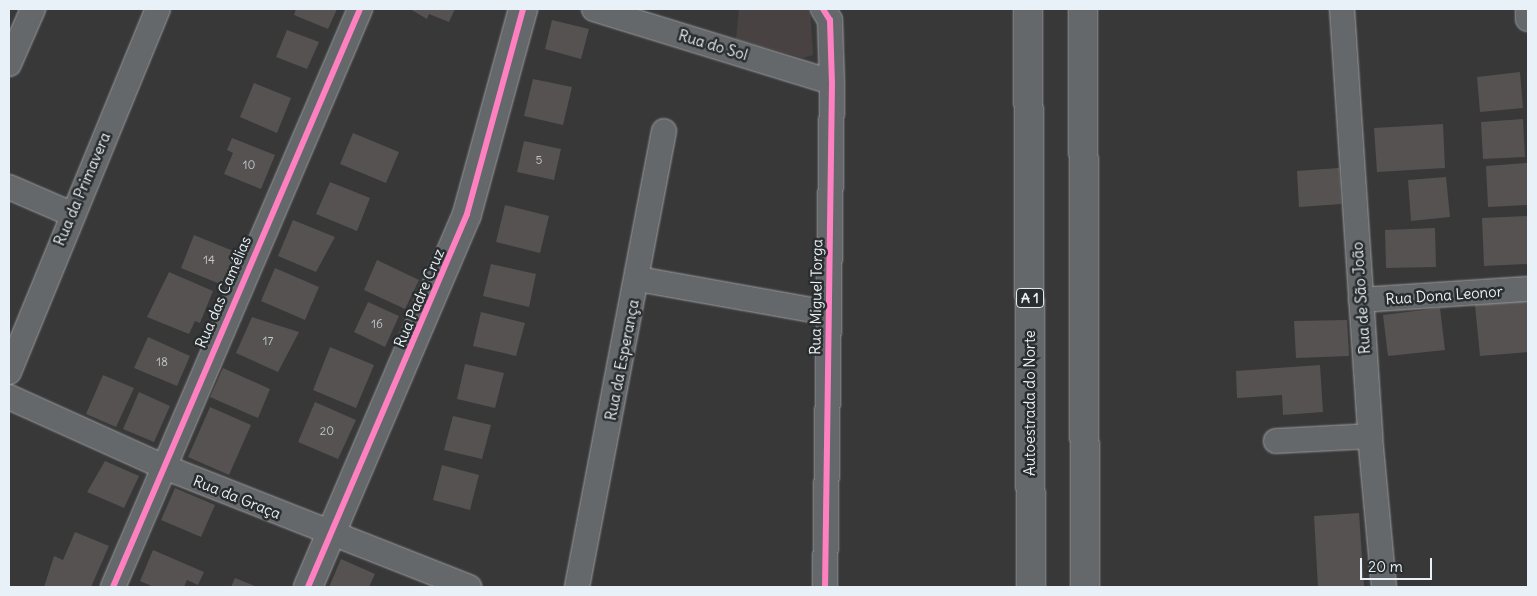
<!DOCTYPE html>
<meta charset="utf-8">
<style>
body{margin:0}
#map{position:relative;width:1537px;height:596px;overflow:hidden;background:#383838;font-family:Delius,sans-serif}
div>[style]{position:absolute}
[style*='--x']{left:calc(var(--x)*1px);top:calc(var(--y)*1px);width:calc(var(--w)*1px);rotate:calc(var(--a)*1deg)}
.built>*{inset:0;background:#484242}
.building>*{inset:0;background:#555251}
.roads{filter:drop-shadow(0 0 1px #9c9d9f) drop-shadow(0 0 1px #9c9d9f)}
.street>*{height:24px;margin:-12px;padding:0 12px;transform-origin:12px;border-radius:12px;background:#65686b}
.secondary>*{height:28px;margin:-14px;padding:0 14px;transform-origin:14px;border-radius:14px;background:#65686b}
.highway>*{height:28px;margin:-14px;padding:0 14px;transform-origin:14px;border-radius:14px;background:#65686b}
.cycleway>*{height:6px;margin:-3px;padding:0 3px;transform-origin:3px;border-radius:3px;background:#ff80c0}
span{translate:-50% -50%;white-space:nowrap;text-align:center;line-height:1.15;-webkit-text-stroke:5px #2a2d2e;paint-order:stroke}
.number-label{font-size:12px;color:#c3c9ce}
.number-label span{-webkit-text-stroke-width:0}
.shield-label span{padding:1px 4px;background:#2a2d2e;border:1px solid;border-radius:4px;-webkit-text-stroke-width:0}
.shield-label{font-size:14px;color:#e8f1f8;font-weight:700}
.street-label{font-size:15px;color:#e8f1f8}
.frame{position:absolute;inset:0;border:10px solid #e8f1f8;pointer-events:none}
.scale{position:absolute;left:1360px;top:558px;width:72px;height:22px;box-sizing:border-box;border:2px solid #e8f1f8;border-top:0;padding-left:6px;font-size:15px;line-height:18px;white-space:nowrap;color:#e8f1f8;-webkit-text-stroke:4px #2a2d2e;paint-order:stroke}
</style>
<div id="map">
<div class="built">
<div style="clip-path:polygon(739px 9px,810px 9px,813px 55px,803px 58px,736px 39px)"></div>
</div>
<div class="building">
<div style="clip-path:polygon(296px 9px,337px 9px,328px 29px,294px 15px)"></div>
<div style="clip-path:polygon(410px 9px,455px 9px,449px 22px,429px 14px,427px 19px)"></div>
<div style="clip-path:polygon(552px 20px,589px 29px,581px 59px,545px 49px)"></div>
<div style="clip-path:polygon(287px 30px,319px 42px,307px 69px,276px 57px)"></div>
<div style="clip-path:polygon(1520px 72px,1523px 108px,1480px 112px,1477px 77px)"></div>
<div style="clip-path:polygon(533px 79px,572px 87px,563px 125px,524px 116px)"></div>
<div style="clip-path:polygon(254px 83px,291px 98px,277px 133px,240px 117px)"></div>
<div style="clip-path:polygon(1523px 119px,1525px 157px,1483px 159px,1481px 122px)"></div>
<div style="clip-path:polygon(1443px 124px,1445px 168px,1377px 172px,1374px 128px)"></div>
<div style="clip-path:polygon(353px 133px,399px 152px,386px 183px,340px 164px)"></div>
<div style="clip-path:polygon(232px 138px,275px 155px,261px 189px,224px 174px,233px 153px,227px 150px)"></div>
<div style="clip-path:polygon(524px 141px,561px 149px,554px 180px,517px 172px)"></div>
<div style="clip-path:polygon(1527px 163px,1528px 205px,1488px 207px,1486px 166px)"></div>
<div style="clip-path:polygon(1339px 168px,1341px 204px,1299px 207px,1297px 171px)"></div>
<div style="clip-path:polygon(1446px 177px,1450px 217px,1411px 221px,1408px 180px)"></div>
<div style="clip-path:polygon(330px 182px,370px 198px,357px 231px,316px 214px)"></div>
<div style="clip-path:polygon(505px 205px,549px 216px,540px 253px,496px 242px)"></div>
<div style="clip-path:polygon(1528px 216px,1528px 264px,1484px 266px,1482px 218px)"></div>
<div style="clip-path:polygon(293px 220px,335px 237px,316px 272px,278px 256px)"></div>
<div style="clip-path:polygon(1435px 228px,1436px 267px,1386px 268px,1385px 230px)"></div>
<div style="clip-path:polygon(194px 235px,238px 253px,225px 286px,181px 268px)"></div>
<div style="clip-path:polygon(377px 260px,419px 280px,405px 309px,364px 290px)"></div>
<div style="clip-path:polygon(491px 264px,536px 274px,529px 307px,483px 296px)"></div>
<div style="clip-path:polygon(275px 268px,319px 287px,305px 320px,261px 301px)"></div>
<div style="clip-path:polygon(169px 272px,213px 291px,200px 323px,195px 321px,189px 334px,147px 317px)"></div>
<div style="clip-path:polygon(1528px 300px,1528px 352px,1480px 356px,1475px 305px)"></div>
<div style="clip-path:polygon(368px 302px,399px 316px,385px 347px,354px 332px)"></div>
<div style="clip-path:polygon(1440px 308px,1445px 350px,1388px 356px,1383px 315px)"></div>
<div style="clip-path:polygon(481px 312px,525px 323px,516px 356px,473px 346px)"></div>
<div style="clip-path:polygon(252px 317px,299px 332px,278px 372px,236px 353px)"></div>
<div style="clip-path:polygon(1347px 320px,1349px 356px,1296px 358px,1294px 321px)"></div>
<div style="clip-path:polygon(148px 337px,190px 356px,177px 386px,134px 368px)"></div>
<div style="clip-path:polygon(330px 347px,374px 365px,356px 408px,313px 390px)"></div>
<div style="clip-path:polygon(465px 364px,504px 373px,495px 408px,457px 399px)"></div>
<div style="clip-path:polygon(1320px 365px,1323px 412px,1283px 415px,1282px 395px,1237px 398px,1236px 371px)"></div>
<div style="clip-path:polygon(223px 368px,270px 389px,258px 418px,210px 397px)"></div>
<div style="clip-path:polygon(103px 375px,134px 388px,116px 427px,86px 414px)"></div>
<div style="clip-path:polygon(139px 392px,170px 406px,154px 442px,123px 429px)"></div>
<div style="clip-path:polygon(315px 402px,356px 420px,338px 459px,298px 442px)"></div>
<div style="clip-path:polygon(210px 407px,251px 425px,229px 475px,188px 457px)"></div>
<div style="clip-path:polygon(453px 416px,491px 425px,482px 459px,444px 450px)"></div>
<div style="clip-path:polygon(105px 461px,139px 476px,124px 508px,87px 492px)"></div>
<div style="clip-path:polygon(442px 465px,479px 475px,470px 510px,433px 500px)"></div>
<div style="clip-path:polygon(175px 488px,215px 505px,201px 537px,161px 520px)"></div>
<div style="clip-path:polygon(1359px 513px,1364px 587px,1318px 587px,1314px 516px)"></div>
<div style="clip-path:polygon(75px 532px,109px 546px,91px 587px,44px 587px,54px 556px,63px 560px)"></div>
<div style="clip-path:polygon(153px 550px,204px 572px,198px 585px,187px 580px,184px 587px,154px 587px,140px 581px)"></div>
<div style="clip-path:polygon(341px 559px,375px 574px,369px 587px,329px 587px)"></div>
<div style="clip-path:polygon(235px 578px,257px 587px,231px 587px)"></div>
</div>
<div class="roads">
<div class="street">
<div style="--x:594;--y:9;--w:249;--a:17.1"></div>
<div style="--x:823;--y:9;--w:13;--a:58"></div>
<div style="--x:830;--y:20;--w:62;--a:88.2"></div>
<div style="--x:832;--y:82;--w:505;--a:90.79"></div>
<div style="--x:1342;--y:9;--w:428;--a:86.2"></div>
<div style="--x:1370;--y:436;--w:152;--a:84.7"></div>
<div style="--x:1528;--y:9;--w:10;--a:90"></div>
<div style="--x:9;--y:64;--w:60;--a:-66.4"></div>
<div style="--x:9;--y:187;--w:68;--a:23.5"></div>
<div style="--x:638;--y:279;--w:193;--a:10.1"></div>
<div style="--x:1361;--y:300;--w:167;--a:-3.8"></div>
<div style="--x:9;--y:372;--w:392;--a:-67.7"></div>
<div style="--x:9;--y:397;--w:168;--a:24.3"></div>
<div style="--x:162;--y:466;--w:330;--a:21.5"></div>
<div style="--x:1276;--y:441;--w:94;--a:-3"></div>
<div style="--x:113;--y:587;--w:629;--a:-66.86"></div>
<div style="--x:577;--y:587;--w:464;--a:-79.2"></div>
</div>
<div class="secondary">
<div style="--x:308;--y:587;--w:405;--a:-66.9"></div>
<div style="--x:467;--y:214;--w:213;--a:-74.7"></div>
</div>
<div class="highway">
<div style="--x:1028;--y:9;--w:578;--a:89.7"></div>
<div style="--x:1083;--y:9;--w:578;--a:89.8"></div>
</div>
</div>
<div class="cycleway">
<div style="--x:823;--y:9;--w:13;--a:58"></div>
<div style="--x:830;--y:20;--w:62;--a:88.2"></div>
<div style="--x:832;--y:82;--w:505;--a:90.79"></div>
<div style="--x:113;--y:587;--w:629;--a:-66.86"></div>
<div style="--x:308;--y:587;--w:405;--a:-66.9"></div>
<div style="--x:467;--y:214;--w:213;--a:-74.7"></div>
</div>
<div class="number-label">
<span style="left:539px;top:160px">5</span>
<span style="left:249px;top:165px">10</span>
<span style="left:209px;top:260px">14</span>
<span style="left:377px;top:324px">16</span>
<span style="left:268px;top:341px">17</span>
<span style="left:162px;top:362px">18</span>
<span style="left:327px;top:431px">20</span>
</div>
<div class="shield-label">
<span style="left:1030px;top:298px">A 1</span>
</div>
<div class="street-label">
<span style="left:713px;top:45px;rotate:17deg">Rua do Sol</span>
<span style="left:82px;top:189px;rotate:-67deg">Rua da Primavera</span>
<span style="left:223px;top:292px;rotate:-67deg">Rua das Camélias</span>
<span style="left:1444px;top:295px;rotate:-4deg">Rua Dona Leonor</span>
<span style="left:816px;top:297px;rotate:-89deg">Rua Miguel Torga</span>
<span style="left:419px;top:298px;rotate:-67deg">Rua Padre Cruz</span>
<span style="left:1361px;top:298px;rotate:-94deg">Rua de São João</span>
<span style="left:622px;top:360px;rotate:-79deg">Rua da Esperança</span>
<span style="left:1030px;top:403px;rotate:-90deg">Autoestrada do Norte</span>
<span style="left:237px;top:497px;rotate:22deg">Rua da Graça</span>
</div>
<div class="frame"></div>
<div class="scale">20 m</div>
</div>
